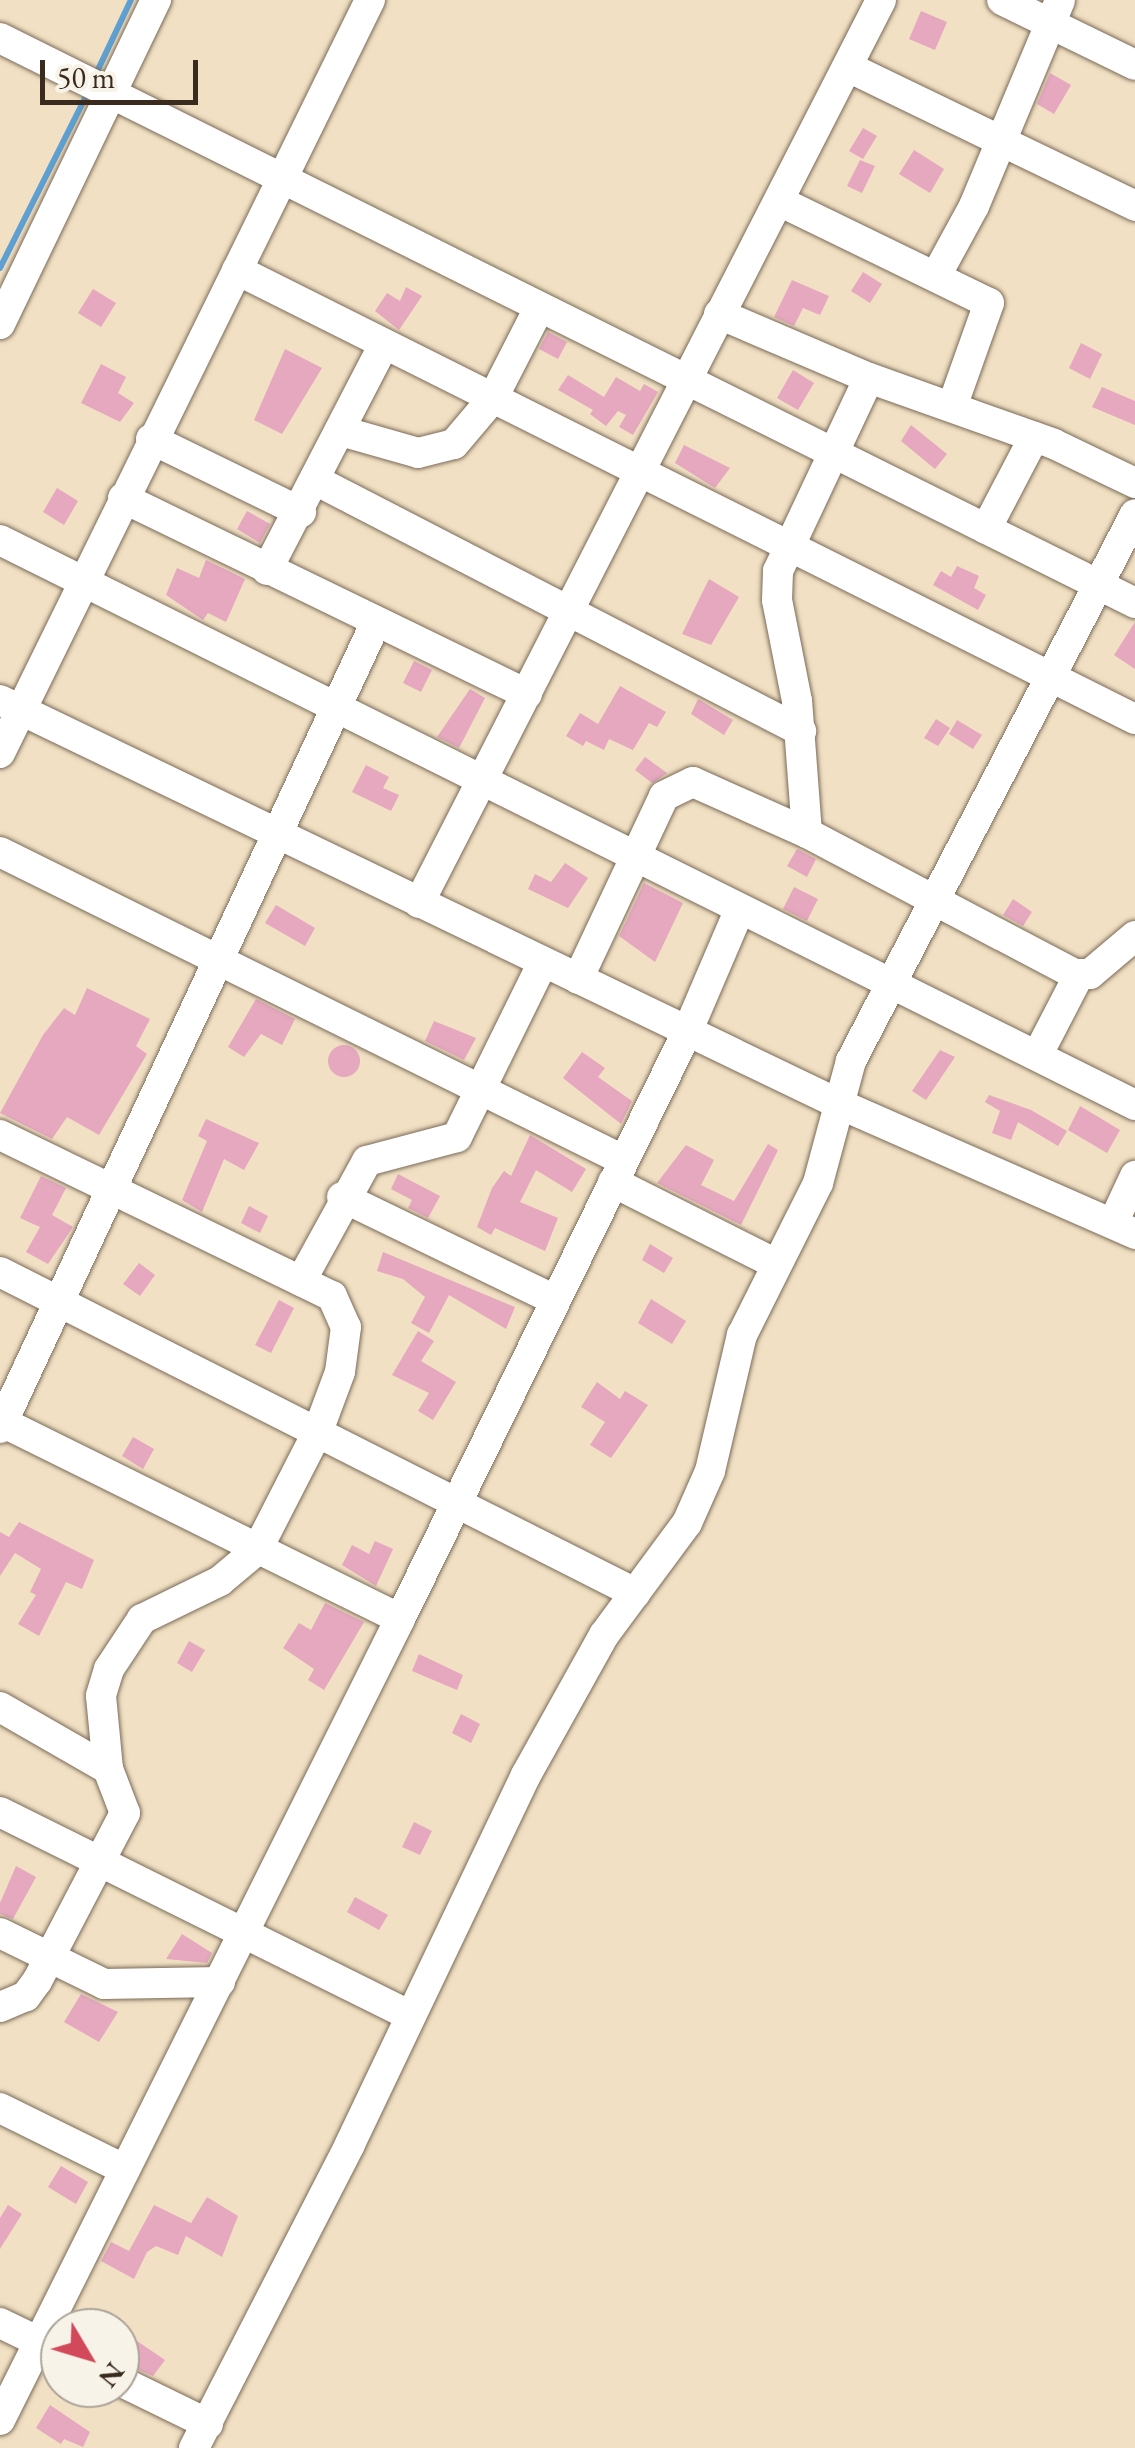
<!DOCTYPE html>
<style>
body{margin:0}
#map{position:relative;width:1135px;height:2448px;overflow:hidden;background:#f1e0c3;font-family:"EB Garamond",serif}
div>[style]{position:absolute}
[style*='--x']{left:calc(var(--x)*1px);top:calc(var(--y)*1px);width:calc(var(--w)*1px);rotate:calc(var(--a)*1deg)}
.stream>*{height:6px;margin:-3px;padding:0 3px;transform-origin:3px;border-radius:3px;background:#5ea0d1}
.building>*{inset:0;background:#e5a8bf}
.round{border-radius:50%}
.roads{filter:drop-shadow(0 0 2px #7b6a58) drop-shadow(0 0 2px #7b6a58)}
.minor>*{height:30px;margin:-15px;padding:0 15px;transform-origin:15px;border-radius:15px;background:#fff}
span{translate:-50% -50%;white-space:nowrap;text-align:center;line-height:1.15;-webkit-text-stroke:10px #f7f3e8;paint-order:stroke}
.north{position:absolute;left:40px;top:2308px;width:100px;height:100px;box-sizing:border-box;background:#f7f3e8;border:2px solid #aca397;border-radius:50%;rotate:128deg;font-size:28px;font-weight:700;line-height:40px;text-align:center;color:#3b2a1e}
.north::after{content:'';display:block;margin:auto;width:35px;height:45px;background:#d1495b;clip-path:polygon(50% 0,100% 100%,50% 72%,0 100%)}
.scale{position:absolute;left:40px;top:60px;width:158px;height:45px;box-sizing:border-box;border:5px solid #3b2a1e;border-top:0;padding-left:12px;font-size:30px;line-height:35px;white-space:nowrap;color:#3b2a1e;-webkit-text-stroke:8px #f7f3e8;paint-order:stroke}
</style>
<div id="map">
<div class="stream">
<div style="--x:95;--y:76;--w:84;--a:-64.7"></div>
<div style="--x:0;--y:268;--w:197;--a:-63.4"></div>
</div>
<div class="building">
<div style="clip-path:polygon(921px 11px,947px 22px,935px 50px,909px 39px)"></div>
<div style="clip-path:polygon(1050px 73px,1071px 85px,1054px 114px,1037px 104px)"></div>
<div style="clip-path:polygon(863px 128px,877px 136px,863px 159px,849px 151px)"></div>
<div style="clip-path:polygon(914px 150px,944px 169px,930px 193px,899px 174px)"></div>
<div style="clip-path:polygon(860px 160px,875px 166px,862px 193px,847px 186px)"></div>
<div style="clip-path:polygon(863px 272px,882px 284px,870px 303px,851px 291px)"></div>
<div style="clip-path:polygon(792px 280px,829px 296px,820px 315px,803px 308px,794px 326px,774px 317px)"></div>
<div style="clip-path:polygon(406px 287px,422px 296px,399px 330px,375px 311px,387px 293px,400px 301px)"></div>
<div style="clip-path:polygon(93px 289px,116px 303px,101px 327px,78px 313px)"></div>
<div style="clip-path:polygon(548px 332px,567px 342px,558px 359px,539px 349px)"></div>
<div style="clip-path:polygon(1081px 343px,1102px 354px,1090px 379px,1069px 368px)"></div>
<div style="clip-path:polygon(285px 349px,322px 368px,282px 434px,254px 420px)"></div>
<div style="clip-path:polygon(101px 364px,126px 377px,118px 393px,134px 403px,120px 422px,81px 403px)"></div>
<div style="clip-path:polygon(793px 370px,814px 383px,798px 410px,777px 398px)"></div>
<div style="clip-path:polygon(568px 375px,604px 397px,616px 377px,640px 391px,644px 384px,658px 392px,633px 435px,619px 427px,626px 415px,618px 411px,606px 426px,590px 414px,593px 410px,558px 390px)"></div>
<div style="clip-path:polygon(1102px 387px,1135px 401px,1135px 425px,1092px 407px)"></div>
<div style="clip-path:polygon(911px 425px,947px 454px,935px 469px,901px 441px)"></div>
<div style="clip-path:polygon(684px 445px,730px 468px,715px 488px,675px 463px)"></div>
<div style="clip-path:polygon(57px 488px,78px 501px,64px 525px,43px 512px)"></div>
<div style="clip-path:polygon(247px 511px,270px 524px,260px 543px,237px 529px)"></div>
<div style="clip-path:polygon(206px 560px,245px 579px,226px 622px,208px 613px,203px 620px,166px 595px,177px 568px,199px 578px)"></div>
<div style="clip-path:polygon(957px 566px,979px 576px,974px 588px,986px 595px,978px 610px,933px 585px,941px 571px,951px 577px)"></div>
<div style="clip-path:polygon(709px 579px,739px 597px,711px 645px,682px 634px)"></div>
<div style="clip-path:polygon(1135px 622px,1135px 669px,1114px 655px)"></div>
<div style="clip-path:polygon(414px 661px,432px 670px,421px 692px,403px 683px)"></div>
<div style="clip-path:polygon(620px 686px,666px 712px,657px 727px,649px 723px,633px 750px,609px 739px,604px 750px,586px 741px,583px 746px,566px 736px,580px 713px,598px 724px)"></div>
<div style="clip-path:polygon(470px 689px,485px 698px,459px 748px,437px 737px)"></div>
<div style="clip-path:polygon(698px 699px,733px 720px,724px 735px,691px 714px)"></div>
<div style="clip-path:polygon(936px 719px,950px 728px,938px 746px,924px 738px)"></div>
<div style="clip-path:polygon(957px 720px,982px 735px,973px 749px,949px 734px)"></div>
<div style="clip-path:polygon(645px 757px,667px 773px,666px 774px,652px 783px,635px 770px)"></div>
<div style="clip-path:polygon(366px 765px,389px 777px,383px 788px,399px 795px,391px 811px,352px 792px)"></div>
<div style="clip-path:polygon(797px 849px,816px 859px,807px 877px,787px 866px)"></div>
<div style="clip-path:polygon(565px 863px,588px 878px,568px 908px,528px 889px,535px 874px,551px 882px)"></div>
<div style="clip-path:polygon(644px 883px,683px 903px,655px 962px,619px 936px)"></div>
<div style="clip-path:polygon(794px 887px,818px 899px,807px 921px,783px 909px)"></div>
<div style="clip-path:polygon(1013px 899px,1032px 912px,1023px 926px,1003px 915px)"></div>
<div style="clip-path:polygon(276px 905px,315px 928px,305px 946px,265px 923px)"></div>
<div style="clip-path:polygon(87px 988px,150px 1019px,136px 1046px,147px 1054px,99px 1135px,67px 1117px,52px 1139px,0 1113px,43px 1035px,64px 1008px,75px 1015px)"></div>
<div style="clip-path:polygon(256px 999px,295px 1019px,282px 1045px,261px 1034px,244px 1057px,228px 1047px)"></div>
<div style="clip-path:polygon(434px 1021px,476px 1038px,464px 1060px,425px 1041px)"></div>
<div class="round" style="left:328px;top:1045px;width:32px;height:32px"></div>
<div style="clip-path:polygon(940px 1050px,955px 1057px,926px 1100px,912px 1091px)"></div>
<div style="clip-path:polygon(582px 1052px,605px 1068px,598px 1077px,632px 1101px,621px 1124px,563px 1078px)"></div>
<div style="clip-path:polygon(989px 1095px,1031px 1110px,1067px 1131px,1058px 1146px,1018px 1122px,1011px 1140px,992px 1133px,1000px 1111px,985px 1102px)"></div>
<div style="clip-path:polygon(1080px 1106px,1120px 1130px,1107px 1153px,1068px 1130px)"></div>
<div style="clip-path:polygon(206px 1119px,259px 1143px,244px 1170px,224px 1159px,202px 1212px,182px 1200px,207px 1141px,198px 1136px)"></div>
<div style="clip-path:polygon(530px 1135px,586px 1169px,572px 1192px,536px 1170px,520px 1202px,558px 1218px,545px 1251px,495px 1228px,491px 1235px,477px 1227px,492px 1188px,504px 1171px,511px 1176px)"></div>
<div style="clip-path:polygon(768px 1144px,778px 1150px,741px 1225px,657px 1183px,686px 1145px,714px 1160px,701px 1185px,734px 1201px)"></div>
<div style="clip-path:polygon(398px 1174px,440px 1196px,428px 1218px,408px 1208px,412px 1200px,391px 1189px)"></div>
<div style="clip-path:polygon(41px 1176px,66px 1188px,52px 1215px,73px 1227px,48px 1264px,26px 1252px,40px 1227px,20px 1218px)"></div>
<div style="clip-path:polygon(249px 1206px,268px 1216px,260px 1233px,241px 1223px)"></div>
<div style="clip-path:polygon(650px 1244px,673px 1258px,664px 1273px,642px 1260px)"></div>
<div style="clip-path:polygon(383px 1252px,515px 1307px,506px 1329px,449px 1295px,429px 1333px,411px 1323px,425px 1297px,403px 1279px,377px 1271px)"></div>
<div style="clip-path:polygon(139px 1263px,155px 1275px,140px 1296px,123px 1284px)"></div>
<div style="clip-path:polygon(651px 1299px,686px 1321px,672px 1344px,638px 1323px)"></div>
<div style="clip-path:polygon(279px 1300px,294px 1308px,271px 1353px,255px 1345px)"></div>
<div style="clip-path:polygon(418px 1331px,434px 1341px,421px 1361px,456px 1382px,433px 1420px,418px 1411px,429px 1393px,392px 1375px)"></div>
<div style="clip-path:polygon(597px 1382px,620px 1399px,625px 1391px,648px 1405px,611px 1458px,590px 1445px,605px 1422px,581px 1407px)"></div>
<div style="clip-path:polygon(133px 1437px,154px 1449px,143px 1469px,122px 1456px)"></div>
<div style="clip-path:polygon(19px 1522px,94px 1560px,82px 1589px,66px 1582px,39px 1636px,18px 1624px,36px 1595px,30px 1592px,41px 1569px,15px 1553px,0 1576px,0 1532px,9px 1537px)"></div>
<div style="clip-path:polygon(375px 1541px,393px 1549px,376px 1586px,342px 1565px,352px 1545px,369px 1554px)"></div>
<div style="clip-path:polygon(325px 1603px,364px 1622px,324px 1690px,308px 1680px,314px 1669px,283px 1648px,299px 1623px,311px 1630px)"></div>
<div style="clip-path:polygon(189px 1641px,205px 1650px,192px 1672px,177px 1663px)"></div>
<div style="clip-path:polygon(419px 1654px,463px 1675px,457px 1690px,412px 1671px)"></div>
<div style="clip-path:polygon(461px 1714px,480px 1724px,471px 1743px,452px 1733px)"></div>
<div style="clip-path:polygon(414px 1822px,432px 1831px,420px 1855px,402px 1847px)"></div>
<div style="clip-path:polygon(16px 1866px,36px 1877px,13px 1919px,0 1914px,0 1903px)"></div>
<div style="clip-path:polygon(355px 1897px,388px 1915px,379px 1930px,347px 1912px)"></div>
<div style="clip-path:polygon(182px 1934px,212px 1953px,207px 1963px,166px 1959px)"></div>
<div style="clip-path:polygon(81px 1994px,118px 2012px,99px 2042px,64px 2022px)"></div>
<div style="clip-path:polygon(61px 2166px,88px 2182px,76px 2204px,48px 2187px)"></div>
<div style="clip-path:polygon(207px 2197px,238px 2216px,222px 2257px,186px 2236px,178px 2255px,156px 2246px,147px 2252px,134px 2279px,101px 2261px,111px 2242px,129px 2251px,154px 2205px,191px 2223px)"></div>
<div style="clip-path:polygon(8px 2205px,22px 2214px,0 2249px,0 2218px)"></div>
<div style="clip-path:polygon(137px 2341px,165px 2360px,153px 2376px,123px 2363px)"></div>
<div style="clip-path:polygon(50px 2405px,90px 2432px,83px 2447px,64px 2439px,61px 2444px,36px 2428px)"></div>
</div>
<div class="roads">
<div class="minor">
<div style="--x:1002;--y:0;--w:148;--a:26"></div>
<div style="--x:0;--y:38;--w:1268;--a:26.46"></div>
<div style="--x:848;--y:67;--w:319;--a:25.8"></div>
<div style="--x:781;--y:202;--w:231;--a:25.9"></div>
<div style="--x:989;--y:303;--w:110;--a:109.6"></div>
<div style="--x:237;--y:270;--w:1004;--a:26.57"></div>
<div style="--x:937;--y:274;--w:77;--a:-61.4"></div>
<div style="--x:974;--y:206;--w:223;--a:-67.3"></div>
<div style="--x:719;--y:314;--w:163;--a:23.1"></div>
<div style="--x:869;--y:378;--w:196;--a:19.6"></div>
<div style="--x:1054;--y:444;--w:90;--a:25.7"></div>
<div style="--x:0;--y:324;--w:360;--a:-64.3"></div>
<div style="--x:341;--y:431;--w:80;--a:15.9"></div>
<div style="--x:418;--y:453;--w:37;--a:-14"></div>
<div style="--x:454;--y:444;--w:60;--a:-49.7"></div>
<div style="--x:493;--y:398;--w:101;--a:-62.9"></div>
<div style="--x:151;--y:439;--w:167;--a:26"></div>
<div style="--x:317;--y:481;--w:545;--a:27.32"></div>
<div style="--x:123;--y:498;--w:449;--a:25.9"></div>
<div style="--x:986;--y:529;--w:104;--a:-62.4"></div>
<div style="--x:0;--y:540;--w:1268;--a:26.46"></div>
<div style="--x:267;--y:570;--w:254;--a:-62.6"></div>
<div style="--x:0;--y:700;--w:929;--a:25.71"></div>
<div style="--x:837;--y:1103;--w:326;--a:23.7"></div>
<div style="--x:0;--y:753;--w:839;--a:-63.83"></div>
<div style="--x:807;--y:833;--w:132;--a:-94.3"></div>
<div style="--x:797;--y:701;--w:103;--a:-101.2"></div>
<div style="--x:777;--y:600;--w:29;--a:-88"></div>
<div style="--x:778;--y:571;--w:213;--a:-64.8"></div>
<div style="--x:0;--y:852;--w:695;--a:26.31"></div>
<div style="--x:419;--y:903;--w:1014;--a:-62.9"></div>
<div style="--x:578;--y:979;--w:202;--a:-64.8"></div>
<div style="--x:664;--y:796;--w:32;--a:-26"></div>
<div style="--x:693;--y:782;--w:125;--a:24.1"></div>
<div style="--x:807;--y:833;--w:302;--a:27.8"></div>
<div style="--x:1074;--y:974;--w:16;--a:0"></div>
<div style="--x:1090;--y:974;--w:59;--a:-40.2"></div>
<div style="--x:1038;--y:1054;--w:89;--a:-62.6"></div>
<div style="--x:0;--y:1135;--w:369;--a:25.9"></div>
<div style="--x:332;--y:1296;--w:34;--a:66"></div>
<div style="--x:346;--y:1327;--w:45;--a:97.6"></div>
<div style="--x:340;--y:1372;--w:63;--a:110.4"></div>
<div style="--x:318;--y:1431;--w:134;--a:117.1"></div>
<div style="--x:257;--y:1550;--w:48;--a:140"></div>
<div style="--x:220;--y:1581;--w:87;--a:154"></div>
<div style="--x:142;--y:1619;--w:60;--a:123.4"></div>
<div style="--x:109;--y:1669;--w:28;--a:107"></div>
<div style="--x:101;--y:1696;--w:73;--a:84.5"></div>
<div style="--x:613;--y:1182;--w:182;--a:26.7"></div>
<div style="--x:342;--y:1197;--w:237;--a:25.8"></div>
<div style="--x:1113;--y:1223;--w:52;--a:-64.9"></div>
<div style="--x:0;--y:1272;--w:712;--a:26.82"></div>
<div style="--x:301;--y:1281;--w:137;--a:-61.2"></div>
<div style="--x:367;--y:1161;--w:93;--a:-14.9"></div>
<div style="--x:457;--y:1137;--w:195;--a:-63.8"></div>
<div style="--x:0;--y:1421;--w:446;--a:26.3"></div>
<div style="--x:0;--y:1428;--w:887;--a:-64.99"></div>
<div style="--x:0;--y:1707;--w:125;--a:29.9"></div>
<div style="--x:108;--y:1769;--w:47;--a:68.9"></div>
<div style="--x:125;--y:1813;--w:190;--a:117.6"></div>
<div style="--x:37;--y:1981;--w:19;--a:126"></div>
<div style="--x:26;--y:1996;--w:28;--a:157"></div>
<div style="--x:0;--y:1812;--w:454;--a:26.4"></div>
<div style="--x:0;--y:1933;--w:116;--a:26.1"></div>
<div style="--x:104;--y:1984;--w:116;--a:-1"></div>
<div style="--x:0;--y:2108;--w:136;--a:26.2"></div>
<div style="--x:0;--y:2323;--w:67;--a:25.8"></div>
<div style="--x:120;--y:2381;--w:98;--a:26"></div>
<div style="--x:0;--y:2420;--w:895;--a:-63.46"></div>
<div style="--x:400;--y:1619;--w:656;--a:-63.94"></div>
<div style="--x:688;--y:1030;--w:129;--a:-66.8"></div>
<div style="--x:194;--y:2448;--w:342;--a:-62.8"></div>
<div style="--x:350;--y:2144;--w:409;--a:-64.5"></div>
<div style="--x:526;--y:1775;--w:160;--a:-60.9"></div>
<div style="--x:604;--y:1635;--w:139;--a:-53.5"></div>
<div style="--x:687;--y:1523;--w:57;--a:-66.1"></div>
<div style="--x:710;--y:1471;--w:140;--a:-76.8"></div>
<div style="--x:742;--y:1335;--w:170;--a:-63.4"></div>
<div style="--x:818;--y:1183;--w:126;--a:-74.9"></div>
<div style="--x:851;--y:1061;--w:616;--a:-62.56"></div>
</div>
</div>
<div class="north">N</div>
<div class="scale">50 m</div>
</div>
